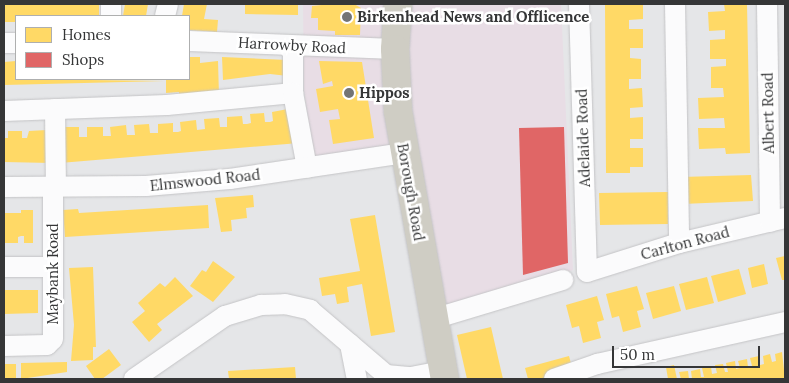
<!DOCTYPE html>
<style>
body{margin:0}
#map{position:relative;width:789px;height:383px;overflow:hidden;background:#e5e6e8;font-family:Lora,serif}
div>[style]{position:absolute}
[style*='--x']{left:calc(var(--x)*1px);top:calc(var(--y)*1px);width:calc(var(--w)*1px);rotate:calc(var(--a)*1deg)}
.commercial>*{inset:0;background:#e8dde5}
.homes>*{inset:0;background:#ffd966}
.shops>*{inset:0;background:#e06666}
.roads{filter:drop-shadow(0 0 1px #c4c4c6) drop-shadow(0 0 1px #c4c4c6)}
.minor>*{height:20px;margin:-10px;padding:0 10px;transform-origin:10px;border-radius:10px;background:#fbfbfc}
.highway>*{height:28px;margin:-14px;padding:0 14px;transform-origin:14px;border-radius:14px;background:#cfcdc4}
.dots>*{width:14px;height:14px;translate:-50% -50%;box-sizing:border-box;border:2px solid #fff;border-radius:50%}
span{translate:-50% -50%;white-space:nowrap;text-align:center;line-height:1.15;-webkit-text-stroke:5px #fff;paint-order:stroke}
.poi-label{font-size:15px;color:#353637;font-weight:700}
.left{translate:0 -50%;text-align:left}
.street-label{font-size:15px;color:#353637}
.frame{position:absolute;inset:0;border:5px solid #353637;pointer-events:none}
.legend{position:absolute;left:15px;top:15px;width:175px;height:65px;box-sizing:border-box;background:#fff;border:1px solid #aeafaf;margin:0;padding:6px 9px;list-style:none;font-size:15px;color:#353637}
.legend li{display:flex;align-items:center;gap:10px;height:25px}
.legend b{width:25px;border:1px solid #aeafaf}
.scale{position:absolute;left:612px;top:346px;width:148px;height:22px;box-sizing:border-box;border:2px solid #353637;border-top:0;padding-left:6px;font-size:15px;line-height:18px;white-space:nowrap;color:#353637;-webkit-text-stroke:4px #fff;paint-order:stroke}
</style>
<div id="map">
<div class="commercial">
<div style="clip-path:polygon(303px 4px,561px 4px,573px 270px,440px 310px,410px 151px,314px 158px,304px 92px)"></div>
</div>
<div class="homes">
<div style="clip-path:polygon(4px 4px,99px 4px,99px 16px,16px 16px,16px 22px,4px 22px)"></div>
<div style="clip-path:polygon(125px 4px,148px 4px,146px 16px,123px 16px)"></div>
<div style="clip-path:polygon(184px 4px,207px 4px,204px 19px,218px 20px,217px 32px,189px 30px,189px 16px,182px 16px)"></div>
<div style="clip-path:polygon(245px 4px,298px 4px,298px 15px,245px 14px)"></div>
<div style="clip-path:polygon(331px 4px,354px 4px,361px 8px,360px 35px,335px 35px,335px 31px,318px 30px,318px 18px,311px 18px,312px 6px)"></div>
<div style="clip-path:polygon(605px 4px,643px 4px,643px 19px,629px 20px,629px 29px,643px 29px,643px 48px,630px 48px,630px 58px,641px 59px,641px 79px,629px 79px,629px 89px,642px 88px,643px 107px,630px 108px,630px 118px,643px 117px,643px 139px,630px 139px,630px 148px,643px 148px,643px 167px,630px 167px,630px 173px,606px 173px)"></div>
<div style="clip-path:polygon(724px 4px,747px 4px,750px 153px,726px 154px,725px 148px,699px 149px,698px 128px,725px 128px,724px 118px,699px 119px,698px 98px,724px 97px,723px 88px,711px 88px,711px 67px,726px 66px,726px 59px,710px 59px,710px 40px,725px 39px,725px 30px,709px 31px,708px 12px,725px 11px)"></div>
<div style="clip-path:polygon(189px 57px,200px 57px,200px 63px,218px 61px,219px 96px,179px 100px,179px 92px,166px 93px,166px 79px,189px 79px)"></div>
<div style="clip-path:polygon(222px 57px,287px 60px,288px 76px,270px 74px,223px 80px)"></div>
<div style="clip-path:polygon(16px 61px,16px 79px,164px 81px,4px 85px,4px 62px)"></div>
<div style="clip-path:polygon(319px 61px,362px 62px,374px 138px,333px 144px,329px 120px,340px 119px,338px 109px,320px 112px,316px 89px,333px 86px,332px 81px,323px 84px)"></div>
<div style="clip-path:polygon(288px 109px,299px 143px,60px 163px,64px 127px,79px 127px,79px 137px,87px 137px,87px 127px,103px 127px,103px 136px,111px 136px,110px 127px,126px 125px,127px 135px,135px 135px,134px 125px,149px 124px,150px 133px,158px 133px,158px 124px,173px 123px,173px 132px,178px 132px,181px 131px,180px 122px,196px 120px,197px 130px,205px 129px,204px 119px,219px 118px,220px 127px,227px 127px,227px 117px,242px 116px,243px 124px,247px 124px,251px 123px,250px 114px,264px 113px,265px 122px,270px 122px,273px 121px,272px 112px)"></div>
<div style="clip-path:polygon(47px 130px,52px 163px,4px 162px,4px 138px,8px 138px,8px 131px,22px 131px,22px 138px,27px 138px,29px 131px)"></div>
<div style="clip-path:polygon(751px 175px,753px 201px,682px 204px,681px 177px)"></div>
<div style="clip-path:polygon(668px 192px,668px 224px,600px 225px,599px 193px)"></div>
<div style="clip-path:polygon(253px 195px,254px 207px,246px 208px,247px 218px,231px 220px,232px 231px,221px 232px,215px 198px)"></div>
<div style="clip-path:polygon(208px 205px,209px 228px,65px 237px,63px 210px,78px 209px,79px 213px)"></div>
<div style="clip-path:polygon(21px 210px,33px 210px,33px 243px,24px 243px,24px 236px,21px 236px,18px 237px,18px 243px,4px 243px,4px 213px,21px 213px)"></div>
<div style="clip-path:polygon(375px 215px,395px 332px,371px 336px,362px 284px,347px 287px,349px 302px,337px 304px,335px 294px,322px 296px,319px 278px,360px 271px,350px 219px)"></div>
<div style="clip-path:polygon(785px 256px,785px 280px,782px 280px,776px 258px)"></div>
<div style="clip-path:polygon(213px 261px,235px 277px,213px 302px,190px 286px,202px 270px,206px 272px)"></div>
<div style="clip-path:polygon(764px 264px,768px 284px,752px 288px,748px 268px)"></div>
<div style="clip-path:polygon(93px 267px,96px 347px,93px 347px,93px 360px,71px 361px,74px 325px,69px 268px)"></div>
<div style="clip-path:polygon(739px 269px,746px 294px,718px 302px,711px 276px)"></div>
<div style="clip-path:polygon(175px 277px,193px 296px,157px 324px,162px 330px,149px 342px,132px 322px,145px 311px,138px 303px,160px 283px,165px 287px)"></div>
<div style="clip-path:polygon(707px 277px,714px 303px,686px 310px,679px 284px)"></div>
<div style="clip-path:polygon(637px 286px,644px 309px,637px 311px,641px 327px,623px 332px,619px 316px,612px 318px,606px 294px)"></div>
<div style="clip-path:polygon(674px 286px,681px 311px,653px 319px,646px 293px)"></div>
<div style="clip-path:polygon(4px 290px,38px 290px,38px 313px,4px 314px)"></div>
<div style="clip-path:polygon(597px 296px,604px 320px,597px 322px,601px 338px,583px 343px,579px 326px,572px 328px,566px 305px)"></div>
<div style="clip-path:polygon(491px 327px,503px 379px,467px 379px,457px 335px)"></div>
<div style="clip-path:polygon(109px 349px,121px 365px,102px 379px,95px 379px,86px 366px)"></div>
<div style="clip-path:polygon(782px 352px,785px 379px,692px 379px,691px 371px,700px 369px,701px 377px,704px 377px,702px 368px,711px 367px,712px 374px,717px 373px,715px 365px,723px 364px,725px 372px,728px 372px,726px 363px,735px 361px,736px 369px,740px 368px,738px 361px,747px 359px,748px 367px,752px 366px,750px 358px,759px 356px,760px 365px,764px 364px,763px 356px,770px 354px,772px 362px,776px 361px,775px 354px)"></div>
<div style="clip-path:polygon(569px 356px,573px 371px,544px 379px,528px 379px,525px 368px)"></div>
<div style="clip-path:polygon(67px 362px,67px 372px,21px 379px,21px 363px)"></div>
<div style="clip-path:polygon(4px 364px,16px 364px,16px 379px,4px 379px)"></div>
<div style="clip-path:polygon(674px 365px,677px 379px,668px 379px,666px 367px)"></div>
<div style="clip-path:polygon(295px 367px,296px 379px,229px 379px,228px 371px)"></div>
<div style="clip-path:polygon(688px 371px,689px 379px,681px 379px,679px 372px)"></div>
</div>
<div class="shops">
<div style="clip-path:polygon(564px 127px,568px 263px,523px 275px,519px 128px)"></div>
</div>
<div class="roads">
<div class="minor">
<div style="--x:111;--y:4;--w:12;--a:90"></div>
<div style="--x:579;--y:4;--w:268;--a:88.3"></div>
<div style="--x:587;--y:272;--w:96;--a:-17.5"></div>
<div style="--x:679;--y:243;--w:109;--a:-13.3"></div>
<div style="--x:675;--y:4;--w:239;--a:89"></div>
<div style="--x:767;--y:4;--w:218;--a:89.2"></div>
<div style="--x:165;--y:16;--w:12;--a:-76"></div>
<div style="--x:189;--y:41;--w:206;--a:2.2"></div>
<div style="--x:4;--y:43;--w:12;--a:0"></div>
<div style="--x:293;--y:93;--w:47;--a:-90"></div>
<div style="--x:55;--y:109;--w:78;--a:89.3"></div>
<div style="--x:4;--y:111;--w:163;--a:-2.1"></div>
<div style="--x:167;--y:105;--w:127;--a:-5.4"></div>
<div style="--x:293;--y:93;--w:76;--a:79.4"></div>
<div style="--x:4;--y:187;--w:142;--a:-0.4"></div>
<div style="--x:146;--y:186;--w:84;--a:-4.8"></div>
<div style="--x:230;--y:179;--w:176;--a:-8.5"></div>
<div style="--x:4;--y:267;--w:48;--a:0"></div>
<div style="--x:433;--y:319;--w:136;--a:-16.7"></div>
<div style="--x:350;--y:344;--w:36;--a:79"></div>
<div style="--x:4;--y:346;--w:43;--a:-1.3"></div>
<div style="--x:47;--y:345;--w:8;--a:-45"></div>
<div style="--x:53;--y:339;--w:152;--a:-90"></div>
<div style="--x:134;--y:379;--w:111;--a:-34.7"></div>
<div style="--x:225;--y:316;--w:38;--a:-17"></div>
<div style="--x:261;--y:305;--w:24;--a:-2"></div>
<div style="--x:285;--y:304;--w:26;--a:13"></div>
<div style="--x:310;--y:310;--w:100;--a:40.5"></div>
<div style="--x:386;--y:375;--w:25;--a:5"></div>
<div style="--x:411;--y:377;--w:33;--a:-11"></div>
<div style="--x:554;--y:379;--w:46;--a:-19.2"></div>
<div style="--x:597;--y:364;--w:193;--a:-12.6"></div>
</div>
<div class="highway">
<div style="--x:398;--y:4;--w:45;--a:93.8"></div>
<div style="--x:395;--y:49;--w:62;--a:87.2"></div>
<div style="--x:398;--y:111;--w:272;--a:80.1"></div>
</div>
</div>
<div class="dots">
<div style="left:347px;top:17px;background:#737475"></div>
<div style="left:349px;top:93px;background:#737475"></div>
</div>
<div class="poi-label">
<span class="left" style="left:357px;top:17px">Birkenhead News and Offlicence</span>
<span class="left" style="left:359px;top:93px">Hippos</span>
</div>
<div class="street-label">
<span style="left:292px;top:45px;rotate:3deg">Harrowby Road</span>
<span style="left:768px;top:113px;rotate:-91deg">Albert Road</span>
<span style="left:583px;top:138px;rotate:-92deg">Adelaide Road</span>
<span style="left:205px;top:180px;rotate:-6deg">Elmswood Road</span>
<span style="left:411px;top:192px;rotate:80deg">Borough Road</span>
<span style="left:685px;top:243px;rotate:-15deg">Carlton Road</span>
<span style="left:53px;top:274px;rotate:-90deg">Maybank Road</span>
</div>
<div class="frame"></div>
<ul class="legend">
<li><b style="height:14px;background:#ffd966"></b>Homes</li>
<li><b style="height:14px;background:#e06666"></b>Shops</li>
</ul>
<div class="scale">50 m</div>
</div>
